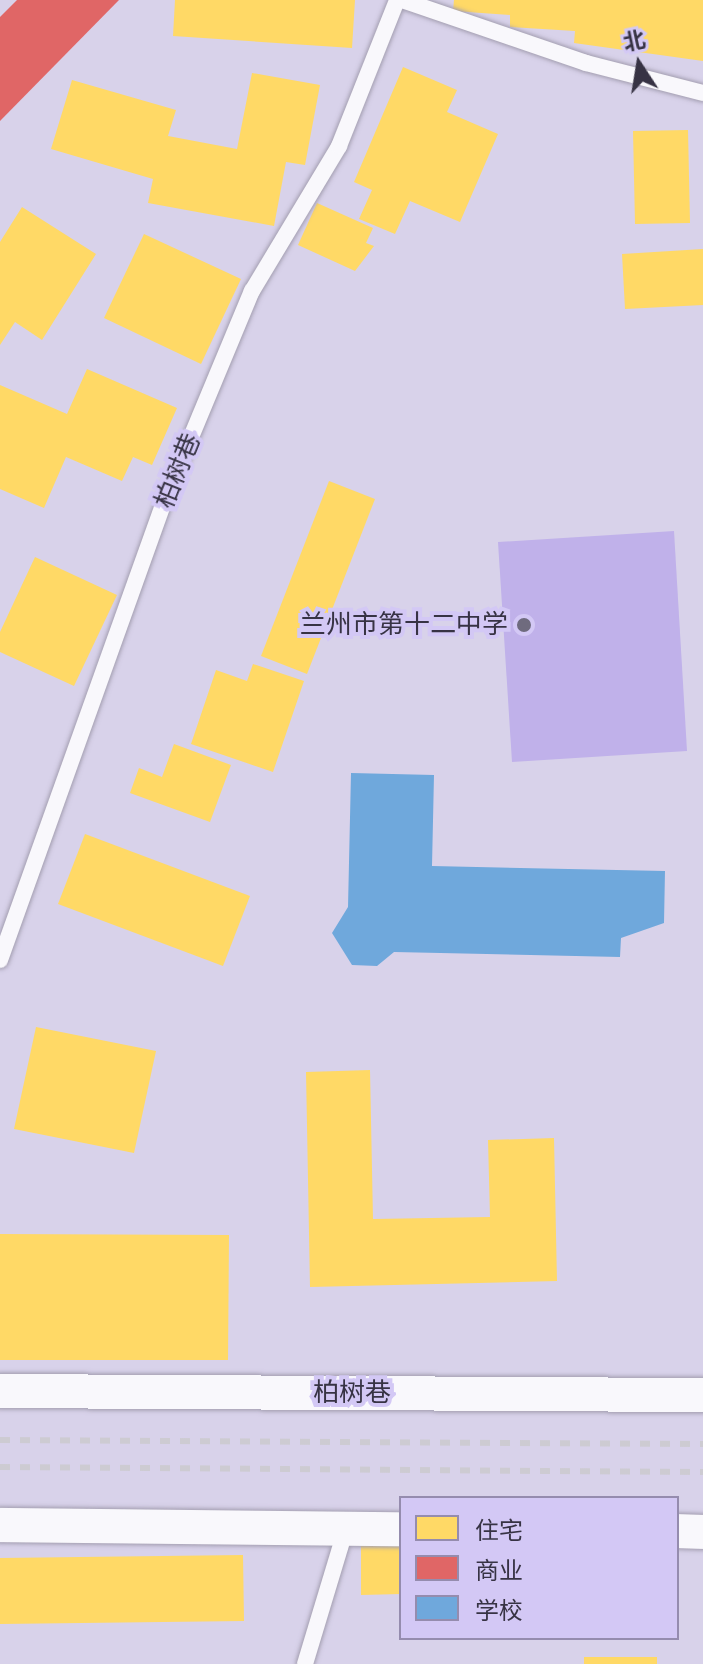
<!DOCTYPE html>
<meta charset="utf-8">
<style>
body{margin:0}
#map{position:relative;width:703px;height:1664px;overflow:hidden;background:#d8d2ea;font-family:"Space Grotesk","Noto Sans SC",sans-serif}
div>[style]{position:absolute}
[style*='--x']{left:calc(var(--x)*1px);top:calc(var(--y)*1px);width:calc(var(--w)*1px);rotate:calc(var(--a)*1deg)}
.green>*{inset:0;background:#c0b1ea}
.homes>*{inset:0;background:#ffd966}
.shops>*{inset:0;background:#e06666}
.schools>*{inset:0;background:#6fa8dc}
.roads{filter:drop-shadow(0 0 2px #a39eb0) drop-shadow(0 0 2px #a39eb0)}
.lane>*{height:16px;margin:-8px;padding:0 8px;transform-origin:8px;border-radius:8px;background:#f9f8fc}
.street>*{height:34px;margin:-17px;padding:0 17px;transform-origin:17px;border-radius:17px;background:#f9f8fc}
.rail>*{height:6px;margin-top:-3px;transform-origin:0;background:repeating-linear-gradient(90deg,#cdcbd2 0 10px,transparent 0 20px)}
.dots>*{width:22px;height:22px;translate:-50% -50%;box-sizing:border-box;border:4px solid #d3c8f5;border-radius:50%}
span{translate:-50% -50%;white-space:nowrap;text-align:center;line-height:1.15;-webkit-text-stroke:8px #d3c8f5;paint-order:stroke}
.street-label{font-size:26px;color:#373344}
.poi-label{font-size:26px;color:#373344}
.right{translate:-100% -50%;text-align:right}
.legend{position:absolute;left:399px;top:1496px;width:280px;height:144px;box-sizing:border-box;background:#d3c8f5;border:2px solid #958cae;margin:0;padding:10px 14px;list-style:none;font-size:24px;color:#373344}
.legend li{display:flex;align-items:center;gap:16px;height:40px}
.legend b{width:40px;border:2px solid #958cae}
.north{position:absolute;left:599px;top:24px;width:80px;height:80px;-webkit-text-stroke:6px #d3c8f5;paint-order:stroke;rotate:348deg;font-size:22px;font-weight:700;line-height:32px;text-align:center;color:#373344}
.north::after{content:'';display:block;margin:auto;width:28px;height:36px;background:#373344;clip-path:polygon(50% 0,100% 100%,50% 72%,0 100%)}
</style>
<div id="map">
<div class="green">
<div style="clip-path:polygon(674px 531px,687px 751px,512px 762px,498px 542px)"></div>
</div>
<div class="homes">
<div style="clip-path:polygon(175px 0,355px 0,352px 48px,173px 36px)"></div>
<div style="clip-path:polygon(454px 0,703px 0,703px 61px,574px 43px,575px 31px,510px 27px,510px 15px,453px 11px)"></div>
<div style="clip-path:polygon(403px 67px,457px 90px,447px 112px,498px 134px,460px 222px,410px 201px,395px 234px,359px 219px,372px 190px,354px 182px)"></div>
<div style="clip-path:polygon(252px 73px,320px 85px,305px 165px,286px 162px,274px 226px,148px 203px,153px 179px,51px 149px,72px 80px,176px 110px,168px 136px,237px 149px)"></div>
<div style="clip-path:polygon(688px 130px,690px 223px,635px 224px,633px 131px)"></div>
<div style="clip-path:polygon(317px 203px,373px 228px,366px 243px,374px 246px,355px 271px,298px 245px)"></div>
<div style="clip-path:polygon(22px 207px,96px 254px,42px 340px,15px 322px,0 345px,0 242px)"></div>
<div style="clip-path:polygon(144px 234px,241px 279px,201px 364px,104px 318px)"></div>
<div style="clip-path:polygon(703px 249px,703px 305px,625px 309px,622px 254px)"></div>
<div style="clip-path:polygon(87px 369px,177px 408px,152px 465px,133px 457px,122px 481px,66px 457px,44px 508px,0 489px,0 385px,67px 414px)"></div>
<div style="clip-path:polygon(329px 481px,375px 499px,307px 674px,261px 656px)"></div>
<div style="clip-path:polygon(35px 557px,117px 595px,74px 686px,0 652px,0 632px)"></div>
<div style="clip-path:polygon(253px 664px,304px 681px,273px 772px,191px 744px,216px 670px,247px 681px)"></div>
<div style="clip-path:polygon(174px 744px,231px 765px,210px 822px,130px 793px,139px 768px,162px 777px)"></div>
<div style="clip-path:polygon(85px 834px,250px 896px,223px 966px,58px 904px)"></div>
<div style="clip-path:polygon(36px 1027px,156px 1051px,134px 1153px,14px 1129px)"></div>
<div style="clip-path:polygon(370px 1070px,373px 1219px,490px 1217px,488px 1140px,554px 1138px,557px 1281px,310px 1287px,306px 1072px)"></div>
<div style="clip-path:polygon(0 1234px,229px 1235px,228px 1360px,0 1360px)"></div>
<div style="clip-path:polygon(401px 1542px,401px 1594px,361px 1595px,361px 1543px)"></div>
<div style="clip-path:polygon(243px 1555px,244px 1621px,0 1624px,0 1558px)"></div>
<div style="clip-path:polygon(584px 1657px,657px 1657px,657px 1664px,584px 1664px)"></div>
</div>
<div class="shops">
<div style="clip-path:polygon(17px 0,119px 0,0 121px,0 17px)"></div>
</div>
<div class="schools">
<div style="clip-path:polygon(351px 773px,434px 775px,432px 866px,665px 871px,664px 923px,621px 938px,620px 957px,394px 952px,377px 966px,352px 965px,332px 933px,348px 907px)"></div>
</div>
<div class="roads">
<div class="lane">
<div style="--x:402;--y:0;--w:194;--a:18.9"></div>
<div style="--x:586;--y:63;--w:121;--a:14.4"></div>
<div style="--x:0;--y:960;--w:486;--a:-70.3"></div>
<div style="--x:164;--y:502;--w:229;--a:-67.4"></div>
<div style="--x:252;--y:291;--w:169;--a:-59"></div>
<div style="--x:339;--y:146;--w:157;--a:-68.3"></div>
<div style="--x:305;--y:1664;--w:142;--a:-73.2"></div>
</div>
<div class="street">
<div style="--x:0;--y:1391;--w:703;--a:0.33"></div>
<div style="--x:0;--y:1525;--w:401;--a:0.6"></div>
<div style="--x:677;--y:1531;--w:26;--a:2"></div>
</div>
</div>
<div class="rail">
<div style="--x:0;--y:1440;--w:703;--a:0.33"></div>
<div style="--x:0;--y:1467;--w:703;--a:0.41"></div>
</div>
<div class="dots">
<div style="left:524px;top:625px;background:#6f6b7e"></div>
</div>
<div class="street-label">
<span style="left:178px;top:471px;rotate:-68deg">柏树巷</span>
<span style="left:352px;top:1393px">柏树巷</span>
</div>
<div class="poi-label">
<span class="right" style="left:508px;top:625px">兰州市第十二中学</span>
</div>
<ul class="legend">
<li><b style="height:22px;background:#ffd966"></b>住宅</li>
<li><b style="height:22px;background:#e06666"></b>商业</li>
<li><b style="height:22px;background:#6fa8dc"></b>学校</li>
</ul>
<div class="north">北</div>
</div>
